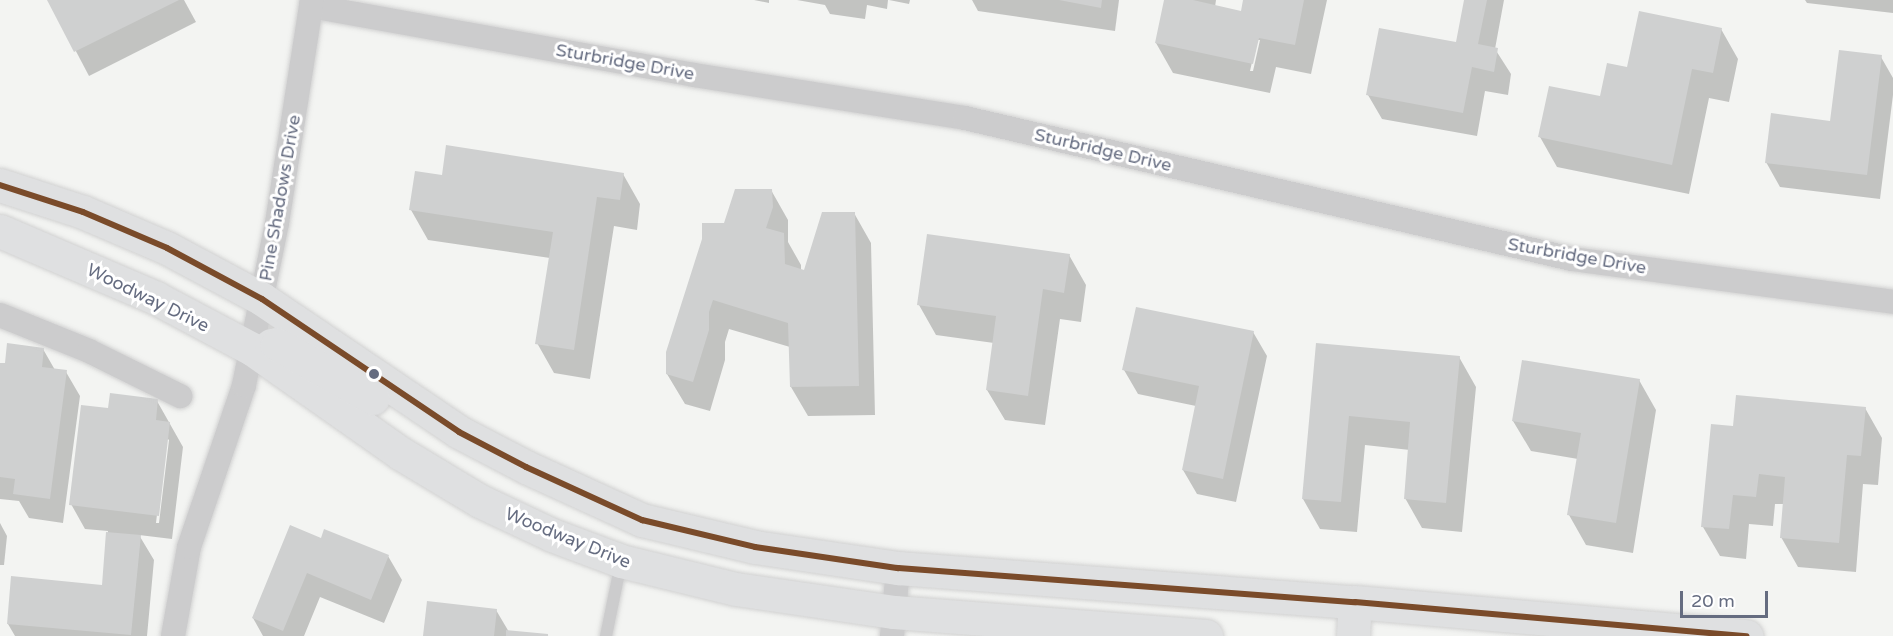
<!DOCTYPE html>
<style>
body{margin:0}
#map{position:relative;width:1893px;height:636px;overflow:hidden;background:#f3f4f2;font-family:"Varela Round",sans-serif}
div>[style]{position:absolute}
[style*='--x']{left:calc(var(--x)*1px);top:calc(var(--y)*1px);width:calc(var(--w)*1px);rotate:calc(var(--a)*1deg)}
.shadow>*{inset:0;background:#0003}
.building>*{inset:0;background:#cfd0d0}
.roads{filter:drop-shadow(0 0 2px #d1d1d1) drop-shadow(0 0 2px #d1d1d1)}
.lane>*{height:12px;margin:-6px;padding:0 6px;transform-origin:6px;border-radius:6px;background:#cccccd}
.street>*{height:24px;margin:-12px;padding:0 12px;transform-origin:12px;border-radius:12px;background:#cccccd}
.secondary>*{height:33px;margin:-16.5px;padding:0 16.5px;transform-origin:16.5px;border-radius:16.5px;background:#dfe0e1}
.bus-1>*{height:6px;margin:-3px;padding:0 3px;transform-origin:3px;border-radius:3px;background:#7a4b2a}
.dots>*{width:16px;height:16px;translate:-50% -50%;box-sizing:border-box;border:3px solid #fff;border-radius:50%}
span{translate:-50% -50%;white-space:nowrap;text-align:center;line-height:1.15;-webkit-text-stroke:6px #fff;paint-order:stroke}
.street-label{font-size:18px;color:#656c80}
.scale{position:absolute;left:1680px;top:591px;width:88px;height:27px;box-sizing:border-box;border:3px solid #656c80;border-top:0;padding-left:8px;font-size:18px;line-height:21px;white-space:nowrap;color:#656c80;-webkit-text-stroke:4px #fff;paint-order:stroke}
</style>
<div id="map">
<div class="shadow">
<div style="clip-path:polygon(49px 0,184px 0,196px 22px,89px 76px)"></div>
<div style="clip-path:polygon(754px 0,769px 0,769px 3px)"></div>
<div style="clip-path:polygon(797px 0,888px 0,887px 9px,867px 5px,865px 19px,830px 14px,825px 5px)"></div>
<div style="clip-path:polygon(889px 0,910px 0,909px 4px)"></div>
<div style="clip-path:polygon(972px 0,1119px 0,1115px 31px,978px 11px)"></div>
<div style="clip-path:polygon(evenodd,1165px 0,1216px 0,1215px 7px,1242px 12px,1244px 0,1327px 0,1311px 74px,1276px 67px,1270px 93px,1173px 73px,1156px 43px,1165px 0,1257px 40px,1260px 40px,1253px 71px,1250px 71px,1257px 40px)"></div>
<div style="clip-path:polygon(1465px 0,1504px 0,1495px 49px,1511px 74px,1508px 95px,1485px 91px,1477px 136px,1382px 119px,1368px 95px,1457px 43px)"></div>
<div style="clip-path:polygon(1805px 0,1893px 0,1893px 13px,1807px 3px)"></div>
<div style="clip-path:polygon(1721px 29px,1738px 59px,1729px 102px,1709px 98px,1689px 194px,1557px 167px,1540px 137px,1601px 98px,1628px 69px)"></div>
<div style="clip-path:polygon(1881px 57px,1893px 78px,1893px 95px,1880px 199px,1780px 187px,1766px 162px,1831px 122px)"></div>
<div style="clip-path:polygon(623px 174px,640px 204px,637px 230px,614px 226px,590px 379px,554px 373px,537px 343px,550px 258px,428px 240px,411px 210px,443px 177px)"></div>
<div style="clip-path:polygon(771px 190px,788px 220px,788px 242px,801px 265px,801px 270px,805px 272px,854px 213px,871px 243px,875px 415px,808px 416px,791px 387px,790px 347px,729px 329px,725px 342px,725px 360px,710px 411px,685px 404px,667px 374px,726px 225px)"></div>
<div style="clip-path:polygon(1069px 255px,1086px 285px,1081px 322px,1060px 319px,1045px 425px,1005px 420px,987px 390px,994px 343px,936px 335px,919px 305px)"></div>
<div style="clip-path:polygon(1253px 332px,1267px 356px,1236px 502px,1197px 494px,1183px 470px,1196px 406px,1138px 394px,1124px 370px)"></div>
<div style="clip-path:polygon(1317px 344px,1459px 357px,1476px 387px,1462px 532px,1422px 528px,1405px 498px,1410px 450px,1365px 445px,1357px 532px,1320px 529px,1303px 499px)"></div>
<div style="clip-path:polygon(43px 349px,55px 370px,66px 372px,80px 396px,63px 523px,29px 518px,19px 501px,0 499px,0 364px,6px 365px)"></div>
<div style="clip-path:polygon(1639px 380px,1656px 410px,1633px 553px,1586px 545px,1569px 515px,1578px 459px,1531px 451px,1513px 421px)"></div>
<div style="clip-path:polygon(evenodd,157px 401px,183px 447px,172px 539px,139px 535px,154px 560px,147px 636px,15px 636px,8px 624px,103px 587px,108px 531px,85px 529px,71px 504px,109px 410px,157px 401px,166px 437px,169px 440px,159px 523px,156px 523px,166px 437px)"></div>
<div style="clip-path:polygon(1865px 408px,1882px 438px,1878px 485px,1863px 484px,1856px 572px,1798px 567px,1781px 537px,1784px 504px,1775px 504px,1773px 526px,1749px 524px,1746px 559px,1720px 556px,1703px 527px,1734px 428px)"></div>
<div style="clip-path:polygon(0 523px,7px 536px,4px 565px,0 565px)"></div>
<div style="clip-path:polygon(322px 540px,388px 556px,402px 580px,384px 623px,320px 597px,304px 636px,263px 636px,253px 618px)"></div>
<div style="clip-path:polygon(496px 610px,509px 632px,549px 636px,425px 636px)"></div>
</div>
<div class="building">
<div style="clip-path:polygon(47px 0,179px 0,74px 52px)"></div>
<div style="clip-path:polygon(1059px 0,1102px 0,1101px 8px)"></div>
<div style="clip-path:polygon(1164px 0,1193px 0,1241px 11px,1243px 0,1304px 0,1295px 45px,1259px 38px,1253px 64px,1155px 43px)"></div>
<div style="clip-path:polygon(1464px 0,1487px 0,1478px 44px,1498px 48px,1494px 72px,1472px 67px,1463px 113px,1366px 95px,1379px 28px,1456px 42px)"></div>
<div style="clip-path:polygon(1639px 11px,1722px 28px,1713px 73px,1692px 69px,1672px 165px,1538px 137px,1549px 86px,1600px 96px,1607px 63px,1627px 67px)"></div>
<div style="clip-path:polygon(1839px 50px,1882px 55px,1867px 175px,1765px 163px,1771px 113px,1830px 121px)"></div>
<div style="clip-path:polygon(446px 145px,624px 173px,620px 200px,597px 197px,574px 350px,535px 344px,553px 232px,409px 210px,415px 171px,442px 175px)"></div>
<div style="clip-path:polygon(735px 189px,772px 189px,773px 207px,766px 228px,784px 233px,785px 264px,804px 270px,822px 212px,855px 212px,859px 386px,790px 387px,788px 323px,713px 300px,709px 312px,709px 330px,693px 382px,666px 374px,666px 352px,702px 239px,702px 223px,724px 223px)"></div>
<div style="clip-path:polygon(927px 234px,1070px 254px,1064px 293px,1043px 289px,1028px 396px,986px 390px,996px 316px,917px 305px)"></div>
<div style="clip-path:polygon(1136px 307px,1254px 331px,1223px 479px,1182px 470px,1199px 386px,1122px 370px)"></div>
<div style="clip-path:polygon(7px 343px,44px 348px,42px 367px,67px 370px,50px 499px,13px 494px,15px 479px,0 477px,0 363px,5px 363px)"></div>
<div style="clip-path:polygon(1316px 343px,1460px 356px,1446px 503px,1404px 499px,1410px 422px,1349px 416px,1341px 502px,1302px 499px)"></div>
<div style="clip-path:polygon(1522px 360px,1640px 379px,1616px 523px,1567px 515px,1581px 433px,1512px 421px)"></div>
<div style="clip-path:polygon(110px 393px,158px 399px,156px 420px,170px 422px,159px 516px,69px 505px,81px 405px,108px 408px)"></div>
<div style="clip-path:polygon(1736px 395px,1866px 407px,1861px 456px,1847px 455px,1839px 543px,1780px 538px,1785px 477px,1759px 474px,1756px 497px,1733px 495px,1729px 529px,1701px 527px,1711px 424px,1733px 426px)"></div>
<div style="clip-path:polygon(290px 525px,321px 538px,324px 529px,389px 555px,371px 600px,307px 573px,283px 631px,252px 618px)"></div>
<div style="clip-path:polygon(106px 532px,141px 535px,131px 635px,7px 624px,11px 576px,102px 585px)"></div>
<div style="clip-path:polygon(427px 601px,497px 609px,494px 636px,423px 636px)"></div>
<div style="clip-path:polygon(506px 630px,548px 634px,548px 636px,506px 636px)"></div>
</div>
<div class="roads">
<div class="lane">
<div style="--x:606;--y:636;--w:75;--a:-78.4"></div>
</div>
<div class="street">
<div style="--x:311;--y:6;--w:389;--a:10.2"></div>
<div style="--x:694;--y:75;--w:274;--a:9"></div>
<div style="--x:965;--y:118;--w:623;--a:13.08"></div>
<div style="--x:1572;--y:259;--w:324;--a:7.6"></div>
<div style="--x:0;--y:315;--w:96;--a:22"></div>
<div style="--x:89;--y:351;--w:102;--a:26.3"></div>
<div style="--x:173;--y:636;--w:90;--a:-79.8"></div>
<div style="--x:189;--y:547;--w:171;--a:-71.2"></div>
<div style="--x:244;--y:385;--w:165;--a:-78.5"></div>
<div style="--x:277;--y:223;--w:226;--a:-81.1"></div>
<div style="--x:892;--y:636;--w:68;--a:-85"></div>
</div>
<div class="secondary">
<div style="--x:0;--y:185;--w:87;--a:18"></div>
<div style="--x:83;--y:212;--w:91;--a:23.2"></div>
<div style="--x:167;--y:248;--w:108;--a:28.2"></div>
<div style="--x:262;--y:299;--w:238;--a:34"></div>
<div style="--x:459;--y:432;--w:76;--a:27.6"></div>
<div style="--x:526;--y:467;--w:128;--a:24.6"></div>
<div style="--x:642;--y:520;--w:116;--a:13.4"></div>
<div style="--x:755;--y:547;--w:145;--a:8.4"></div>
<div style="--x:898;--y:568;--w:458;--a:4.3"></div>
<div style="--x:1355;--y:602;--w:393;--a:5"></div>
<div style="--x:0;--y:231;--w:170;--a:23.2"></div>
<div style="--x:156;--y:298;--w:109;--a:28"></div>
<div style="--x:252;--y:349;--w:181;--a:35.1"></div>
<div style="--x:400;--y:453;--w:93;--a:31"></div>
<div style="--x:480;--y:501;--w:80;--a:25.3"></div>
<div style="--x:552;--y:535;--w:74;--a:20.6"></div>
<div style="--x:621;--y:561;--w:118;--a:13.7"></div>
<div style="--x:736;--y:589;--w:160;--a:8.3"></div>
<div style="--x:894;--y:612;--w:313;--a:4.4"></div>
<div style="--x:271;--y:345;--w:6;--a:-9"></div>
<div style="--x:277;--y:344;--w:110;--a:29.4"></div>
<div style="--x:1353;--y:636;--w:34;--a:-87"></div>
</div>
</div>
<div class="bus-1">
<div style="--x:0;--y:185;--w:87;--a:18"></div>
<div style="--x:83;--y:212;--w:91;--a:23.2"></div>
<div style="--x:167;--y:248;--w:108;--a:28.2"></div>
<div style="--x:262;--y:299;--w:238;--a:34"></div>
<div style="--x:459;--y:432;--w:76;--a:27.6"></div>
<div style="--x:526;--y:467;--w:128;--a:24.6"></div>
<div style="--x:642;--y:520;--w:116;--a:13.4"></div>
<div style="--x:755;--y:547;--w:145;--a:8.4"></div>
<div style="--x:898;--y:568;--w:458;--a:4.3"></div>
<div style="--x:1355;--y:602;--w:393;--a:5"></div>
</div>
<div class="dots">
<div style="left:374px;top:374px;background:#656c80"></div>
</div>
<div class="street-label">
<span style="left:625px;top:62px;rotate:10deg">Sturbridge Drive</span>
<span style="left:1103px;top:150px;rotate:13deg">Sturbridge Drive</span>
<span style="left:280px;top:198px;rotate:-80deg">Pine Shadows Drive</span>
<span style="left:1577px;top:256px;rotate:10deg">Sturbridge Drive</span>
<span style="left:148px;top:298px;rotate:26deg">Woodway Drive</span>
<span style="left:568px;top:538px;rotate:22deg">Woodway Drive</span>
</div>
<div class="scale">20 m</div>
</div>
